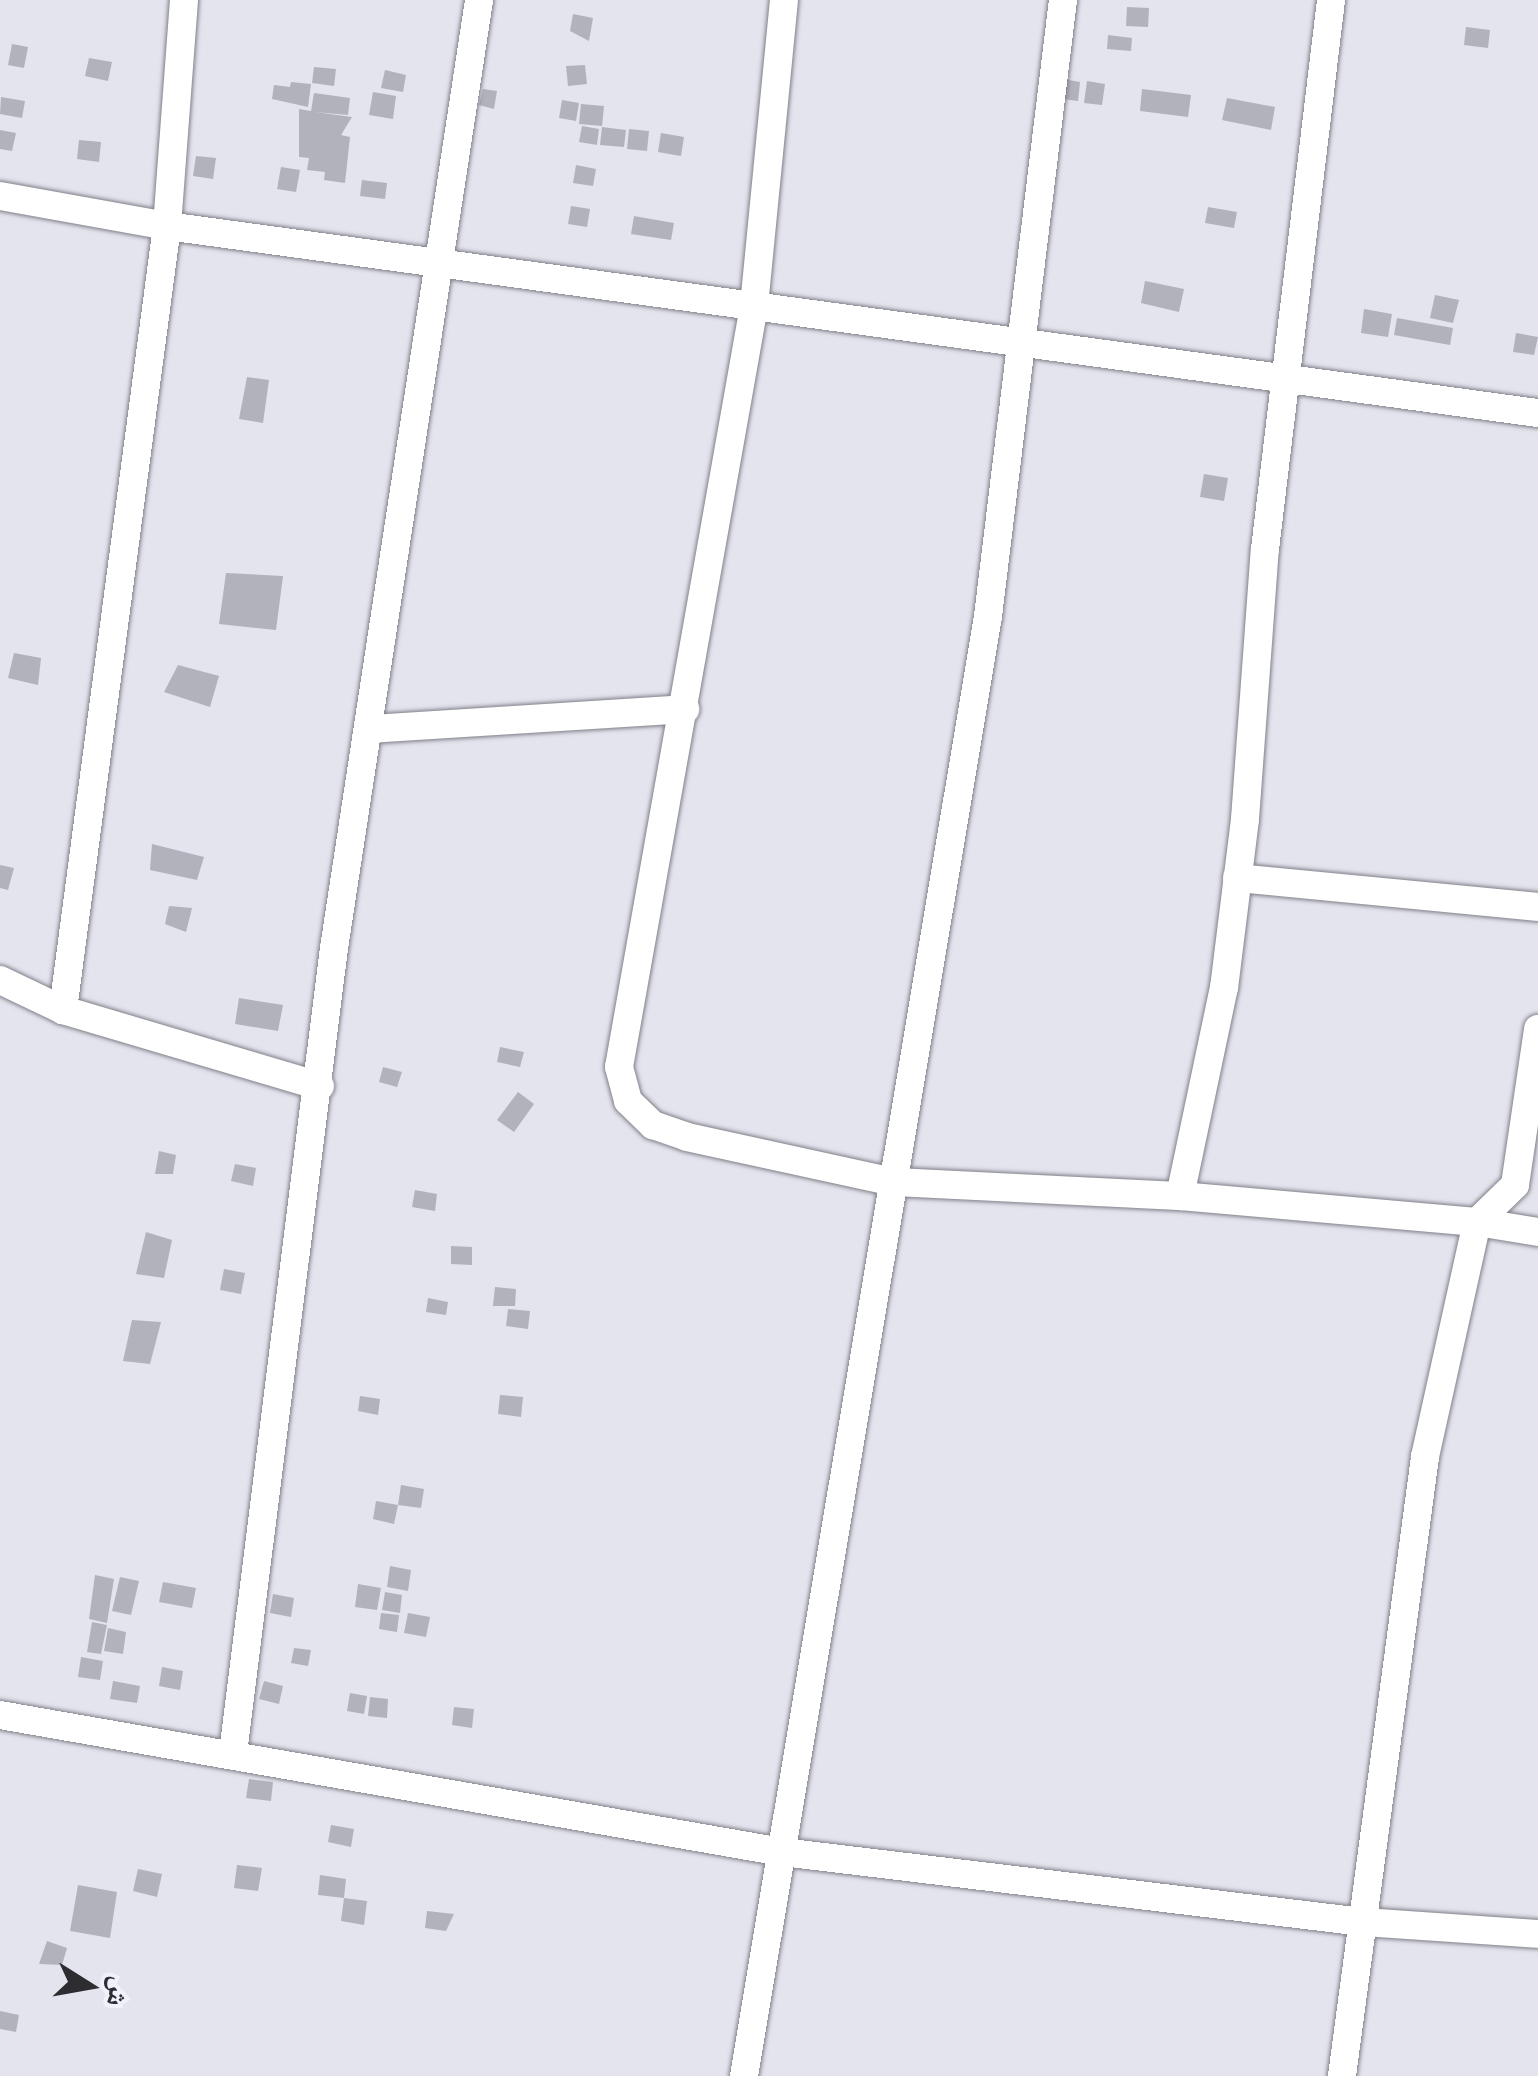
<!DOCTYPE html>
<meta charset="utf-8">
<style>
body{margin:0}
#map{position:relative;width:1538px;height:2076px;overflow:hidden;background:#e3e4ee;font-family:"Public Sans","Noto Naskh Arabic",sans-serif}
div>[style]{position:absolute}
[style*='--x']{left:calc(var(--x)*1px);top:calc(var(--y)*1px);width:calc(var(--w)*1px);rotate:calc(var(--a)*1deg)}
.building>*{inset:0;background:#b2b2bc}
.roads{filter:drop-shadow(0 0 2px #808089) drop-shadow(0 0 2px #808089)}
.street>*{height:28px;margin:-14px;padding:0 14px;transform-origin:14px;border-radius:14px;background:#fff}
span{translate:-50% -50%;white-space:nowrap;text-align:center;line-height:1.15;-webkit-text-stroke:9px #f1f1fb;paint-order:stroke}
.north{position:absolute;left:40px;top:1936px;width:100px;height:100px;-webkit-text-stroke:8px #f1f1fb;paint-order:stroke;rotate:101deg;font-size:28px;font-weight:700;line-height:40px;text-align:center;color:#2d2d31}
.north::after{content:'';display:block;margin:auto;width:35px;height:45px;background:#2d2d31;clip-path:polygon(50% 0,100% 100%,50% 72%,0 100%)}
</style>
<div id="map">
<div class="building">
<div style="clip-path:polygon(1127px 7px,1149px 8px,1148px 27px,1126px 26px)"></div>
<div style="clip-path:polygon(573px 14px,593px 18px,589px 41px,570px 31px)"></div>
<div style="clip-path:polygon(1466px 27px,1490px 30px,1488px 48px,1464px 45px)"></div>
<div style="clip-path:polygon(1108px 35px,1132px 38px,1131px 51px,1107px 49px)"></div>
<div style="clip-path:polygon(12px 44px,28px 47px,24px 68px,8px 65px)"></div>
<div style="clip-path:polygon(89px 58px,112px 62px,108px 81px,85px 76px)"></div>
<div style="clip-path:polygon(585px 65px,587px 84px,568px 86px,566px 66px)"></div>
<div style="clip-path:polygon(314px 67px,336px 69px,334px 86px,312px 83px)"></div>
<div style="clip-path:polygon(385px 70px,406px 75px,403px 92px,381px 88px)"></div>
<div style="clip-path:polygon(1058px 78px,1080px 82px,1078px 101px,1055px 98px)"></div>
<div style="clip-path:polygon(1087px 81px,1105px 84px,1102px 105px,1084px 103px)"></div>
<div style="clip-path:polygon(291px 82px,311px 84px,308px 107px,272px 99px,274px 85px,290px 87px)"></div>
<div style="clip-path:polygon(483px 89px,497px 91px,494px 109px,479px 105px)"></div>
<div style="clip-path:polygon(1142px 89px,1191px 95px,1188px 117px,1140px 111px)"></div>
<div style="clip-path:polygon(373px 92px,396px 96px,393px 119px,369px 115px)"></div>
<div style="clip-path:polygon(314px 93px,350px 98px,348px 115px,315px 112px,352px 117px,341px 135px,350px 137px,345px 183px,324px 180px,325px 172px,307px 170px,309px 158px,299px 157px,299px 109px,311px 111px)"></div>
<div style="clip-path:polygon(1px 97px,25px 101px,22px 118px,0 114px)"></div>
<div style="clip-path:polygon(1227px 98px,1275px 107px,1271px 130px,1222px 120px)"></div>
<div style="clip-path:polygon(562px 100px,579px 103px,576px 121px,559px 118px)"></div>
<div style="clip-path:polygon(581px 104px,604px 106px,602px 126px,579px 124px)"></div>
<div style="clip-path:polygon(582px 126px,599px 129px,597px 145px,579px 142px)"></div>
<div style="clip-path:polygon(602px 127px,626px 130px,624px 147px,600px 145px)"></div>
<div style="clip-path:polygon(629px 129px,649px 131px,647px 151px,627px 149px)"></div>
<div style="clip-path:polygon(0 130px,16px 133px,12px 151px,0 149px)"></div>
<div style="clip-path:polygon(661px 133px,684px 137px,681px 156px,658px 152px)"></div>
<div style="clip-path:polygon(79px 140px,101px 142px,99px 162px,77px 159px)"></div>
<div style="clip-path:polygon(196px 156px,216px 158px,213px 179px,193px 176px)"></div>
<div style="clip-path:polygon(576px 165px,596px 169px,593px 186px,573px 183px)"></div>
<div style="clip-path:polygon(281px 167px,300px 170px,296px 192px,277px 189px)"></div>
<div style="clip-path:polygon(362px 180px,387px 183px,385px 199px,360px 196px)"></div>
<div style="clip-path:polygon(571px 206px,590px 209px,587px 227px,568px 224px)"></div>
<div style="clip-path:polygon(1208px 207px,1237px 212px,1234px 228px,1205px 223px)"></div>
<div style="clip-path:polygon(634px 216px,674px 223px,671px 240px,631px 234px)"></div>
<div style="clip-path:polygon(1145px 281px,1184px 289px,1179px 312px,1141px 303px)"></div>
<div style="clip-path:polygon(1435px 295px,1459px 300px,1453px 323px,1430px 318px)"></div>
<div style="clip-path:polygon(1364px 309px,1392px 314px,1388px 337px,1361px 333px)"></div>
<div style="clip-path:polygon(1397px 318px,1453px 328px,1450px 345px,1394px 335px)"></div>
<div style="clip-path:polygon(1516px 333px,1538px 337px,1534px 355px,1513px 352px)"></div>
<div style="clip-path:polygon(247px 377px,269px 380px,263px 423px,239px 419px)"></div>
<div style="clip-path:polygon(1204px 474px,1228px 478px,1224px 501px,1200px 497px)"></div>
<div style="clip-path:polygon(226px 573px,283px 576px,276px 630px,219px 624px)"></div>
<div style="clip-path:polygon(14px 653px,41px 658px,38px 685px,8px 678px)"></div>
<div style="clip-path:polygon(178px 665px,219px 676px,210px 707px,164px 692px)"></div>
<div style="clip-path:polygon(152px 844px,204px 857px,197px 880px,150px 870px)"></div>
<div style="clip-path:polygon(0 865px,14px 868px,8px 890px,0 888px)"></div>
<div style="clip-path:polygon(169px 906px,192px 908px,186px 932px,165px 924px)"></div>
<div style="clip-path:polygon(239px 998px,283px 1005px,278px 1031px,235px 1024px)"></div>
<div style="clip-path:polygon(500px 1047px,524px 1052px,520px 1067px,497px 1062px)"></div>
<div style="clip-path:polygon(383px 1067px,402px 1072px,397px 1087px,379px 1082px)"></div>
<div style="clip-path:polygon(518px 1092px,534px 1104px,514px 1132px,497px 1120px)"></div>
<div style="clip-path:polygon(159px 1151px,176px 1155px,173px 1174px,155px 1174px)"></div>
<div style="clip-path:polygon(235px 1164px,256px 1168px,253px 1186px,231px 1181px)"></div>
<div style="clip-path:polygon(415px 1190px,437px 1194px,435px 1211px,412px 1207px)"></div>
<div style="clip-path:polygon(146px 1232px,172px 1240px,164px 1278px,136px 1274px)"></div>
<div style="clip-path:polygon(451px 1246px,472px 1247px,472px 1265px,451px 1264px)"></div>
<div style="clip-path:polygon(224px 1269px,245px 1273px,241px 1294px,220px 1290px)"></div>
<div style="clip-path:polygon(495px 1287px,516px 1289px,515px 1306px,493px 1306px)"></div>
<div style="clip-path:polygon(428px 1298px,448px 1302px,446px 1315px,426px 1312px)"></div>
<div style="clip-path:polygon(508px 1309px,530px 1311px,528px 1329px,506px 1326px)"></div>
<div style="clip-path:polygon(132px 1320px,161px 1322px,150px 1364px,123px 1361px)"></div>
<div style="clip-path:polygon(500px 1395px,523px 1397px,521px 1417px,498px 1414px)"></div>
<div style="clip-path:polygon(360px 1396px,380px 1399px,378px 1415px,358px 1411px)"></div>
<div style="clip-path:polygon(401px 1485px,424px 1489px,421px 1508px,398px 1505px)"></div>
<div style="clip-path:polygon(376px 1501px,398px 1505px,394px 1524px,373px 1519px)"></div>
<div style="clip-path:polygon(390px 1566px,411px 1570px,408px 1591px,387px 1587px)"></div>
<div style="clip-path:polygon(95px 1575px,114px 1579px,107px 1623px,89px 1619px)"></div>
<div style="clip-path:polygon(120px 1577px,139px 1581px,131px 1615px,112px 1611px)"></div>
<div style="clip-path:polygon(163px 1582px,196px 1588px,192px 1608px,159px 1602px)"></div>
<div style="clip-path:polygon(358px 1584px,381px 1588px,377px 1610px,355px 1607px)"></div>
<div style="clip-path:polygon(385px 1592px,402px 1595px,400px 1613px,382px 1610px)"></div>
<div style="clip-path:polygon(273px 1594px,294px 1598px,291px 1617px,270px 1613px)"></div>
<div style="clip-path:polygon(381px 1613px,399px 1615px,397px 1632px,379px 1629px)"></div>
<div style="clip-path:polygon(408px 1613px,430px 1617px,426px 1637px,404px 1633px)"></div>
<div style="clip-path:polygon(92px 1622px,107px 1625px,101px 1654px,87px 1652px)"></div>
<div style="clip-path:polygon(108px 1628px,126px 1632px,123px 1654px,104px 1651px)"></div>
<div style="clip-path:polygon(294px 1648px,311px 1650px,308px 1666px,291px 1663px)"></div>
<div style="clip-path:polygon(81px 1657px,103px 1661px,100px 1680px,78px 1677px)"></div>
<div style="clip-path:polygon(162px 1667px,183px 1671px,180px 1690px,159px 1686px)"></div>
<div style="clip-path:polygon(113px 1681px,140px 1686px,137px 1703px,110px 1699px)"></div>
<div style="clip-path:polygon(264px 1681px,283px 1686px,279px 1704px,259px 1699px)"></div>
<div style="clip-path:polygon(350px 1693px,367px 1696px,364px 1714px,347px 1711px)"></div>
<div style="clip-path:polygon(370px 1697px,388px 1699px,387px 1718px,368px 1716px)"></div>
<div style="clip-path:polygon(454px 1707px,474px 1709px,472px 1728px,452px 1725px)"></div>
<div style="clip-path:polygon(249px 1779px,273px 1782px,271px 1801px,246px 1798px)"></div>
<div style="clip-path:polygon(331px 1825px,354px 1829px,351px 1847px,328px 1842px)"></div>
<div style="clip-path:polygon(237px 1865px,262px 1868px,258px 1891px,234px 1888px)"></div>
<div style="clip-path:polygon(138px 1869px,162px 1874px,157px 1897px,133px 1891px)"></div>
<div style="clip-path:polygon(320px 1875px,346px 1879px,344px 1898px,318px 1895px)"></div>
<div style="clip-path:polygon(78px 1885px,117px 1892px,110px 1938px,70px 1931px)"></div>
<div style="clip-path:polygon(344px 1898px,367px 1901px,364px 1925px,341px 1921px)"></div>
<div style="clip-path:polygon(427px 1911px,454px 1914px,446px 1931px,425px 1928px)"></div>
<div style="clip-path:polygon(47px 1941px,67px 1948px,62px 1965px,39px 1964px)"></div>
<div style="clip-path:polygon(0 2011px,19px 2015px,16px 2032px,0 2029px)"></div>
</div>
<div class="roads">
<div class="street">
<div style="--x:184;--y:0;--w:227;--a:94.3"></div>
<div style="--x:167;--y:226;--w:1384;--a:7.77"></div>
<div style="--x:784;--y:0;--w:307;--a:95.6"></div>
<div style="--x:754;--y:306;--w:773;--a:100.06"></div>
<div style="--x:619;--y:1067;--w:35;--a:75"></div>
<div style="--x:628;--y:1101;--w:35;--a:44"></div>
<div style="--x:653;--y:1125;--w:36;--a:19"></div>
<div style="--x:687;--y:1137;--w:212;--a:12.3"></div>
<div style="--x:894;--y:1182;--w:286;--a:2.8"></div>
<div style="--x:1180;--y:1196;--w:298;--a:5"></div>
<div style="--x:1477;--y:1222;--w:241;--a:102.5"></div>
<div style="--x:1425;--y:1457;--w:625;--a:97.64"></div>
<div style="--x:0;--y:196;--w:170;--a:10.2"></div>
<div style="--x:167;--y:226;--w:791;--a:97.56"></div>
<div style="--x:370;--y:729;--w:316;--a:-3.6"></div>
<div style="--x:1237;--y:878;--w:302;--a:5.5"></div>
<div style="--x:0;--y:980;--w:70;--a:25.5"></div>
<div style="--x:63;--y:1010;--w:268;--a:16.5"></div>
<div style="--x:1180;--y:1196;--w:213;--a:-78.1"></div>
<div style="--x:1224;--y:988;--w:170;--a:-82.9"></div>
<div style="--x:1245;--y:819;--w:271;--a:-85.8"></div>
<div style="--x:1265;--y:549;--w:553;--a:-83.14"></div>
<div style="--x:1477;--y:1222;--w:53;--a:-44.2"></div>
<div style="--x:1515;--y:1185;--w:158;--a:-81.6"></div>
<div style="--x:1477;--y:1222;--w:62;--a:9.3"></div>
<div style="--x:0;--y:1715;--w:794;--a:9.94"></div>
<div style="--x:782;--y:1852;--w:585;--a:6.87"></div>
<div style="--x:1363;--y:1922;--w:175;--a:3.9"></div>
<div style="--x:233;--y:1753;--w:811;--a:-82.85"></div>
<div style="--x:334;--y:948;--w:959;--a:-81.3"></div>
<div style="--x:744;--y:2076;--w:1480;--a:-80.51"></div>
<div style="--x:988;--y:616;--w:621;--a:-83.06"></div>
</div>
</div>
<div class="north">ش</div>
</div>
